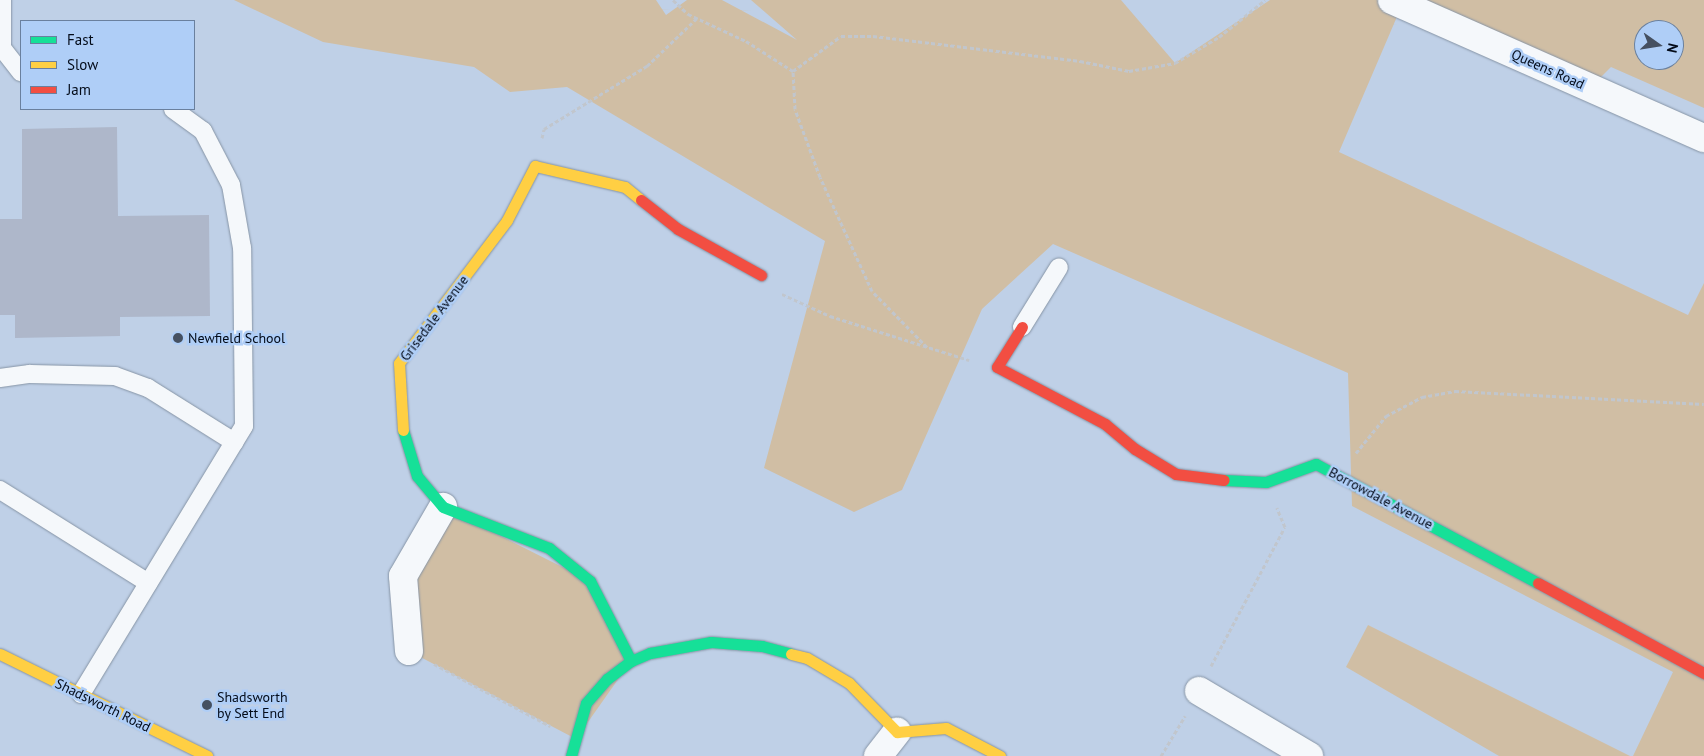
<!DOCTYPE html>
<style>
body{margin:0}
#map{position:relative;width:1704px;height:756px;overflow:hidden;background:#bfd0e7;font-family:"PT Sans",sans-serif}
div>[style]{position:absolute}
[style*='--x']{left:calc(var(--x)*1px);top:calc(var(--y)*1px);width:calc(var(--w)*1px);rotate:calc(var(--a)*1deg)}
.green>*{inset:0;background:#d0bea4}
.building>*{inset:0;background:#aeb7ca}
.path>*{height:3px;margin-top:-1.5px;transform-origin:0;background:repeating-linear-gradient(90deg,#c1c6cd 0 4px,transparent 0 6.5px)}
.roads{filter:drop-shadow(0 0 1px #8694a5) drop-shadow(0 0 1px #8694a5)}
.lane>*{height:18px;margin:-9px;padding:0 9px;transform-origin:9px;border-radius:9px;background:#f5f8fb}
.street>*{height:28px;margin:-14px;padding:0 14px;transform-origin:14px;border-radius:14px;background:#f5f8fb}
.fast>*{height:11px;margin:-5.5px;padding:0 5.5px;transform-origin:5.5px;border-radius:5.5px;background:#16e098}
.slow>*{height:11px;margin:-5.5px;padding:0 5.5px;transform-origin:5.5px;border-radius:5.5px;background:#ffcf43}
.jam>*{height:11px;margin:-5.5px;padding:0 5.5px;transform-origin:5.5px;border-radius:5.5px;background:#f24e42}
.dots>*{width:14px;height:14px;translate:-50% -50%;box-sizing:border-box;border:2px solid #afcef7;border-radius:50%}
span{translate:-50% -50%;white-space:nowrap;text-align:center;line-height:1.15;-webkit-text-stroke:5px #afcef7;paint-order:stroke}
.street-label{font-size:14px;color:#030b19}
.poi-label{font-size:14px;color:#030b19}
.left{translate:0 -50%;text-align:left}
.legend{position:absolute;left:20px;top:20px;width:175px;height:90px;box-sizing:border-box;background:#afcef7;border:1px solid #6a809e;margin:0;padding:6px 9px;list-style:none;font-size:15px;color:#030b19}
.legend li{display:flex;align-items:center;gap:10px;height:25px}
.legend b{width:25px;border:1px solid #6a809e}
.north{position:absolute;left:1634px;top:20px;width:50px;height:50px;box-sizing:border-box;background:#afcef7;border:1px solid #6a809e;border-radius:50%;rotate:103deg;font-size:14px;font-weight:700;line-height:20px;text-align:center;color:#030b19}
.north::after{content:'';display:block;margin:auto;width:18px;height:22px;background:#455061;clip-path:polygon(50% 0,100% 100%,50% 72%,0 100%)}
</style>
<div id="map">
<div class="green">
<div style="clip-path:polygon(evenodd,234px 0,656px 0,666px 15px,687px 0,722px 0,797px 40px,751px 0,1121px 0,1175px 63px,1270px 0,1704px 0,1704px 108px,1611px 67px,1590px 88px,1402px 5px,1339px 152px,1688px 315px,1704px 283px,1704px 756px,1633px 756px,1673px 672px,1352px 506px,1348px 373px,1053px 244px,982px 309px,902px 490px,854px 512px,764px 468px,825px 241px,567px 87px,510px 92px,474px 67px,323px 42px,234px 0,1644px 30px,1674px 30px,1674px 60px,1644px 60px,1644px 30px)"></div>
<div style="clip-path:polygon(443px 507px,590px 581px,631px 661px,576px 739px,409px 651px,403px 576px)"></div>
<div style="clip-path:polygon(1368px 625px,1630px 756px,1499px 756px,1346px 667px)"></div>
</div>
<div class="building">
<div style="clip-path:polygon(117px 127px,118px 216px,209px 215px,210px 316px,120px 317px,120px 336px,15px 338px,15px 315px,0 315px,0 219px,22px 219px,22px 129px)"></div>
</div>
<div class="path">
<div style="--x:673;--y:0;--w:21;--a:43"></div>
<div style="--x:688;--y:14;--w:64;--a:25"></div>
<div style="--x:746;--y:41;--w:56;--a:32.6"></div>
<div style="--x:542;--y:138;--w:9;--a:-77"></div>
<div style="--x:544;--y:129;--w:121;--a:-31.5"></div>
<div style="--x:647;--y:66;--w:69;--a:-43.8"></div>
<div style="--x:782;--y:294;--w:53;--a:24.6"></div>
<div style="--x:830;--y:316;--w:146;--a:17.6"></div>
<div style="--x:927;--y:347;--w:78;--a:-134.5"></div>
<div style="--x:872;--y:291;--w:125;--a:-114.5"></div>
<div style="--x:820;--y:177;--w:72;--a:-110.2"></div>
<div style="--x:795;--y:109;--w:38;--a:-93"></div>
<div style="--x:793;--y:71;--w:59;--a:-36.1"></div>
<div style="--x:841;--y:36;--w:32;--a:0"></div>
<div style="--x:873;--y:36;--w:209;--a:6.9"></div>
<div style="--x:1080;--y:61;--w:50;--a:11.5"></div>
<div style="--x:1129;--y:71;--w:47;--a:-9.9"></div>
<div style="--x:1175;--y:63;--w:51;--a:-30.6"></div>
<div style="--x:1219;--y:37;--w:59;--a:-38.8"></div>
<div style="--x:1356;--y:453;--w:48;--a:-51"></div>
<div style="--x:1386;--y:416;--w:41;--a:-27.8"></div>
<div style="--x:1422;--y:397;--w:34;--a:-10"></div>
<div style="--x:1455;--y:391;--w:249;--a:3"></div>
<div style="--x:434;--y:664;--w:132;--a:28.1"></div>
<div style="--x:1211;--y:666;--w:157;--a:-62"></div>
<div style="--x:1285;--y:527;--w:21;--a:-113"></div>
<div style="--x:1161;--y:756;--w:47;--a:-59"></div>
</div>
<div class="roads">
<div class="lane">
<div style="--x:2;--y:0;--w:48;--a:90"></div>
<div style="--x:2;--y:48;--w:31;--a:52"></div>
<div style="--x:1022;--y:327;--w:70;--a:-58.3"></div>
<div style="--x:0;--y:378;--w:30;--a:-8"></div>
<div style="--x:30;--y:374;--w:85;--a:1.3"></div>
<div style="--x:115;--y:376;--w:35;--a:20"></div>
<div style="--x:148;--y:388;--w:102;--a:32.1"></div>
<div style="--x:0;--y:490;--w:175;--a:32.1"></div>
<div style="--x:81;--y:694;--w:314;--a:-58.7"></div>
<div style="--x:244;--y:426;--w:178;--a:-90.6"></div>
<div style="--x:242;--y:248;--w:64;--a:-99.9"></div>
<div style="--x:231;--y:185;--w:61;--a:-117.4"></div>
<div style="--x:203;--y:131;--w:37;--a:-144"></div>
</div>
<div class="street">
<div style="--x:1392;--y:0;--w:341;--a:23.9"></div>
<div style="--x:409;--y:651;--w:75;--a:-94.6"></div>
<div style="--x:403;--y:576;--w:80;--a:-59.9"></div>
<div style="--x:1199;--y:691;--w:128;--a:30.6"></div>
<div style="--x:878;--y:756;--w:31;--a:-52"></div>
</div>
<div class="fast">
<div style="--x:403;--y:430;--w:48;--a:73.1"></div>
<div style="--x:417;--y:476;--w:40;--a:50"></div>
<div style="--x:443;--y:507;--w:114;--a:21.1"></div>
<div style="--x:549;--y:548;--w:53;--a:38.8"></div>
<div style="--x:590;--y:581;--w:90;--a:62.9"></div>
<div style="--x:1224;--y:480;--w:42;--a:2.7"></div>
<div style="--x:1266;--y:482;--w:53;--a:-19.8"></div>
<div style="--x:1316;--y:464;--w:252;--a:28.2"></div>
<div style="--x:571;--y:756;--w:55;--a:-74.2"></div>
<div style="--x:586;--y:703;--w:32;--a:-49"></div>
<div style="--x:607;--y:679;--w:30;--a:-37"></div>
<div style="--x:631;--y:661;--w:21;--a:-23"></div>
<div style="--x:650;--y:653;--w:62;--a:-10.2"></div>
<div style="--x:711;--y:642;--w:51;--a:4.5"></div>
<div style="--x:762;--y:646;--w:30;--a:15"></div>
</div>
<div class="slow">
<div style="--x:403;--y:430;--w:67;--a:-93.4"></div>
<div style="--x:399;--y:363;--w:179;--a:-52.9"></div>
<div style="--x:507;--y:220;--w:61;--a:-62.6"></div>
<div style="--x:535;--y:166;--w:92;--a:13.1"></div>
<div style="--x:625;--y:187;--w:21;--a:39"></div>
<div style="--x:0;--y:654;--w:231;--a:26.2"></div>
<div style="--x:791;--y:654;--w:16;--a:14"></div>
<div style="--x:807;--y:658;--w:49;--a:30.8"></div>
<div style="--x:849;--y:683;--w:69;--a:45.6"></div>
<div style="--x:897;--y:732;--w:49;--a:-4.7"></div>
<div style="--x:946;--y:728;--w:61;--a:27.4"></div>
</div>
<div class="jam">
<div style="--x:641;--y:200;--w:47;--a:38.1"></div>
<div style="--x:678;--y:229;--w:95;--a:29"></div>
<div style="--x:1022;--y:327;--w:47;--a:122"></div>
<div style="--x:997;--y:367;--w:122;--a:27.8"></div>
<div style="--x:1105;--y:424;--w:39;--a:40"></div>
<div style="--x:1135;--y:449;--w:48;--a:31.4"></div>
<div style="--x:1176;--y:474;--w:48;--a:7.1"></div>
<div style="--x:1538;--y:583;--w:189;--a:28.5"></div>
</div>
</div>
<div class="dots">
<div style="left:178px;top:338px;background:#455061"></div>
<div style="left:207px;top:705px;background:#455061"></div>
</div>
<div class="street-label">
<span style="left:1548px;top:69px;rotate:24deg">Queens Road</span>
<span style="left:434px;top:318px;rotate:-53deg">Grisedale Avenue</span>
<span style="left:1381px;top:498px;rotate:28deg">Borrowdale Avenue</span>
<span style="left:103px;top:705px;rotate:26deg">Shadsworth Road</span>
</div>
<div class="poi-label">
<span class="left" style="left:188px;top:338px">Newfield School</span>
<span class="left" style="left:217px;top:705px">Shadsworth<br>by Sett End</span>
</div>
<ul class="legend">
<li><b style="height:6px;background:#16e098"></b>Fast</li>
<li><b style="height:6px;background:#ffcf43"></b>Slow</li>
<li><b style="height:6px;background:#f24e42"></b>Jam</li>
</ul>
<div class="north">N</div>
</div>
